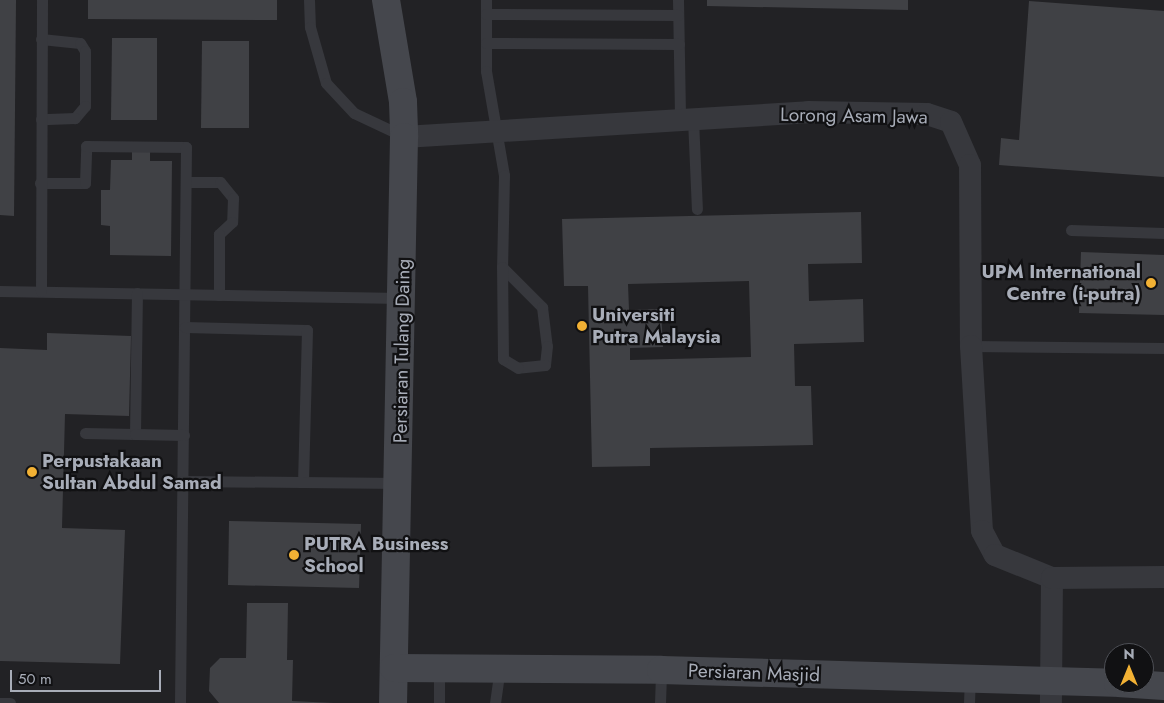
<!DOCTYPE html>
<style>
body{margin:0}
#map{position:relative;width:1164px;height:703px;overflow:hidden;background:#161618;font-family:Jost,sans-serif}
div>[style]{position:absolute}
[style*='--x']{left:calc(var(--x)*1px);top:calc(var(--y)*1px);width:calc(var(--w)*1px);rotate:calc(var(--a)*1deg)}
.built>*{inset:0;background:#222225}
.building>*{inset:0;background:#404145}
.lane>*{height:11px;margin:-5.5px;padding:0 5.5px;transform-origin:5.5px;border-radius:5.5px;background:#37383d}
.street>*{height:22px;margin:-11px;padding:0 11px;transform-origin:11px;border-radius:11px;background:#37383d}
.secondary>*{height:28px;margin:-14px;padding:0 14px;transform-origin:14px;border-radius:14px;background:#45474d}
.dots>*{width:14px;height:14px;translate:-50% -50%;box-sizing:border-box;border:2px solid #111113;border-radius:50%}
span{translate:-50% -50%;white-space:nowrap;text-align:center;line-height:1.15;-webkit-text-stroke:4.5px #111113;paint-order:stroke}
.street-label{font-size:19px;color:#a8adb8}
.poi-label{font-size:19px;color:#a8adb8;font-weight:700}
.right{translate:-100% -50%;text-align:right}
.left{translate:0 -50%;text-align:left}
.north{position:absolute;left:1104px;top:643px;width:50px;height:50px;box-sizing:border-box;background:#111113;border:1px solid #4d4f55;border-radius:50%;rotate:0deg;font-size:14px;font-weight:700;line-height:20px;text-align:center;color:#a8adb8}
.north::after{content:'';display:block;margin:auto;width:18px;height:22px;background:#f2b134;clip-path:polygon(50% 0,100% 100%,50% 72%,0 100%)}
.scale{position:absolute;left:10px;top:670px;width:151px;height:22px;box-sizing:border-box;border:2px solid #a8adb8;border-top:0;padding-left:6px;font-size:15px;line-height:18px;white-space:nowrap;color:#a8adb8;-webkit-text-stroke:4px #111113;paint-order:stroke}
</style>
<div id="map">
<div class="built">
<div style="clip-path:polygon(evenodd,0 0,1164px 0,1164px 703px,0 703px,0 0,1114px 653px,1144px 653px,1144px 683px,1114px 683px,1114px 653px)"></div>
</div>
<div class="building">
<div style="clip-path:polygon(0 0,16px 0,14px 216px,0 215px)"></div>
<div style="clip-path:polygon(88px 0,277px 0,277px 20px,88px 19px)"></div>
<div style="clip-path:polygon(707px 0,908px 0,908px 10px,707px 6px)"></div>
<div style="clip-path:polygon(1029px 1px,1164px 11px,1164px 177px,999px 165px,1001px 138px,1019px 140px)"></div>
<div style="clip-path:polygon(112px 38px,157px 38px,157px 120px,111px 120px)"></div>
<div style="clip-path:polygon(202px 41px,249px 41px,249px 128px,201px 128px)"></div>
<div style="clip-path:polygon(132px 152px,150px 152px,150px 161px,172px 161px,171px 256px,110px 255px,110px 226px,101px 225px,101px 190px,110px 190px,111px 160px,132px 160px)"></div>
<div style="clip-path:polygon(evenodd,861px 212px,862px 263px,808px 264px,809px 301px,863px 299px,864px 342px,794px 344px,795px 386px,811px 386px,813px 445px,650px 448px,650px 466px,592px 467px,588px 286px,564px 286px,562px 219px,861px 212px,749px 281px,751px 357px,630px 360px,630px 348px,663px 347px,661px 309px,629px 310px,628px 284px,749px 281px)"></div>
<div style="clip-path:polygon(1081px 252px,1164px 255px,1164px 315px,1079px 313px)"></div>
<div style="clip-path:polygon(47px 333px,131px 336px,129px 416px,65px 414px,62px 528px,125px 530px,120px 664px,0 661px,0 348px,47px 350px)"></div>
<div style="clip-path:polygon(229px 521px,361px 524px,359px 588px,228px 585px)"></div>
<div style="clip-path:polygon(247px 603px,288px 603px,287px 660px,293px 660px,292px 701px,334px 703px,219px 703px,209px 691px,210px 668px,220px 658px,246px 658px)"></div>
</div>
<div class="lane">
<div style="--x:309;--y:0;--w:27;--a:88"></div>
<div style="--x:310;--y:27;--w:58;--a:74.1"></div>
<div style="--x:326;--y:83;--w:41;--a:47"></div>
<div style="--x:354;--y:113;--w:54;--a:25.1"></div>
<div style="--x:486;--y:0;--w:71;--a:90"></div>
<div style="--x:486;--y:71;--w:106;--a:80.2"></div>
<div style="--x:504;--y:175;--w:92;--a:91.2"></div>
<div style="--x:502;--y:267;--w:57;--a:45"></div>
<div style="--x:542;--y:307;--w:39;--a:83"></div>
<div style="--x:547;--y:346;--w:19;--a:96"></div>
<div style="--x:545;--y:365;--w:27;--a:174"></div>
<div style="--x:518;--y:368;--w:17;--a:-149"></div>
<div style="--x:503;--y:359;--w:92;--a:-90.6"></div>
<div style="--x:678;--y:0;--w:119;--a:89"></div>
<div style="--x:486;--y:14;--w:192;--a:0.3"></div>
<div style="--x:41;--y:39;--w:39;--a:6"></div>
<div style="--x:80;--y:43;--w:9;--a:58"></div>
<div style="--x:85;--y:51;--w:55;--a:90"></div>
<div style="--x:85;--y:106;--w:16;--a:130"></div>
<div style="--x:75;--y:118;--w:34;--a:178"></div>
<div style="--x:486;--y:43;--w:193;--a:0.3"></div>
<div style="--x:693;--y:119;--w:90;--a:87.5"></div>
<div style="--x:186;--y:182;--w:34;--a:0"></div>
<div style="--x:220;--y:182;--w:21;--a:51"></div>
<div style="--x:233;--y:198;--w:24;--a:92"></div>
<div style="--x:232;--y:222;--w:18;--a:137"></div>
<div style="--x:219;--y:234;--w:61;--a:90"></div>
<div style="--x:40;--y:183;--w:45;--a:0"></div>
<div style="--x:85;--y:183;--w:37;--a:-88"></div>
<div style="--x:86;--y:146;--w:100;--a:0.6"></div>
<div style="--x:186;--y:147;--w:556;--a:90.62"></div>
<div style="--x:1071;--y:230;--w:93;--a:1.8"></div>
<div style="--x:0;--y:291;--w:401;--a:1"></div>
<div style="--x:41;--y:291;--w:291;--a:-89.8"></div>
<div style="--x:185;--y:327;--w:122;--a:1.4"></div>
<div style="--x:307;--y:330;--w:152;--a:91.5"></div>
<div style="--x:971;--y:346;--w:193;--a:0.6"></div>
<div style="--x:85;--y:433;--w:50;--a:1.1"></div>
<div style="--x:135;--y:434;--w:141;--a:-89.2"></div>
<div style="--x:135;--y:434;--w:49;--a:1.2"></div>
<div style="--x:183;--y:481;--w:216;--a:0.5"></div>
<div style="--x:0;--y:703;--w:10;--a:0"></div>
<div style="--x:439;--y:703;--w:36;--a:-90"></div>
<div style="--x:495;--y:703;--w:34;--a:-82"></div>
<div style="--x:660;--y:703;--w:33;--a:-88"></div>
<div style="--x:969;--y:703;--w:24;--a:-88"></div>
</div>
<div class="street">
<div style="--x:404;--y:137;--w:405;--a:-3.5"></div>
<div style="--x:808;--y:112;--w:119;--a:1"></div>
<div style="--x:927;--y:114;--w:25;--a:18"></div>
<div style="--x:951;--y:122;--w:47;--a:66.2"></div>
<div style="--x:970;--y:165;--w:181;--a:89.7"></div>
<div style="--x:971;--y:346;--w:185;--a:86.6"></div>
<div style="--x:982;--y:531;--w:27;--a:62"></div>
<div style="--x:995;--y:555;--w:61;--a:22"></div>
<div style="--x:1052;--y:578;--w:125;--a:90.5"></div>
<div style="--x:1052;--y:578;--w:112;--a:-0.5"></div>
</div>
<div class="secondary">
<div style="--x:386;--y:0;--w:103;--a:80.5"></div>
<div style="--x:403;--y:102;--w:35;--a:88"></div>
<div style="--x:404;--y:137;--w:566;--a:91.11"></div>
<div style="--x:394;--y:668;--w:267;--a:0.4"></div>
<div style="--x:661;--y:670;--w:453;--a:1.6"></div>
<div style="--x:1118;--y:683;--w:46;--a:3.7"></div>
</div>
<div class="dots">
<div style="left:1151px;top:283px;background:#f2b134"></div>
<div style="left:582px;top:326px;background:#f2b134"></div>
<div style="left:32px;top:472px;background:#f2b134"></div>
<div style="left:294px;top:555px;background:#f2b134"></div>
</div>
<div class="street-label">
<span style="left:854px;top:116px;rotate:1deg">Lorong Asam Jawa</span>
<span style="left:402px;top:351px;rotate:-89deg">Persiaran Tulang Daing</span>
<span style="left:754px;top:673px;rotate:2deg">Persiaran Masjid</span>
</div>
<div class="poi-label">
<span class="right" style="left:1141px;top:283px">UPM International<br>Centre (i-putra)</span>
<span class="left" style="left:592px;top:326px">Universiti<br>Putra Malaysia</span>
<span class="left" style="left:42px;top:472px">Perpustakaan<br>Sultan Abdul Samad</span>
<span class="left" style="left:304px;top:555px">PUTRA Business<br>School</span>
</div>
<div class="north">N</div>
<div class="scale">50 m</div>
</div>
